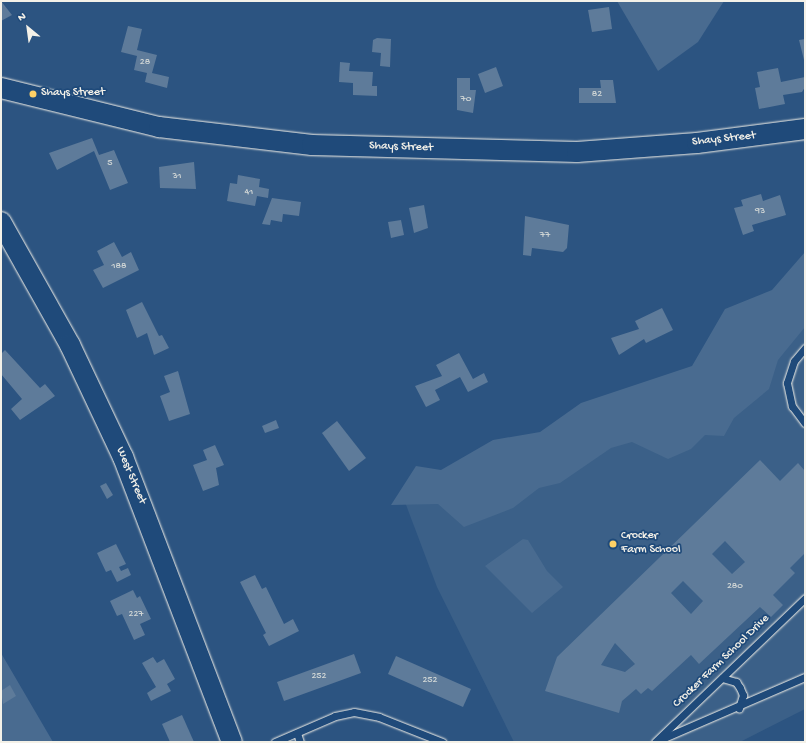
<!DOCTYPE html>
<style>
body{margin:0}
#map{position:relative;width:806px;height:743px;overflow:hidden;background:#2c5481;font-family:"Gochi Hand",sans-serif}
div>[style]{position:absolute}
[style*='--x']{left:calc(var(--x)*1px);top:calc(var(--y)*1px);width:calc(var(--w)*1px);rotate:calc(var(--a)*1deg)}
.built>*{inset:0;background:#3b6088}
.green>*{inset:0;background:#496b90}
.building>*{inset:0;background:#5e7b9a}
.roads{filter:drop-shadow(0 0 1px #f4f1e8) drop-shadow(0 0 1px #f4f1e8)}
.lane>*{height:7px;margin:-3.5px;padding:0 3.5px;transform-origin:3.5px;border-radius:3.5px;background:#1f4a7a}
.secondary>*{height:20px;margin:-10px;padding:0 10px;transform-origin:10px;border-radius:10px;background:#1f4a7a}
.dots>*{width:11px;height:11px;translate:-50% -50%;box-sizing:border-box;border:2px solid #1f4a7a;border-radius:50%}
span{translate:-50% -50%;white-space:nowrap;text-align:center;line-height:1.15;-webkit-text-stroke:3.5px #1f4a7a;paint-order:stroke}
.number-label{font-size:10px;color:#ced4d4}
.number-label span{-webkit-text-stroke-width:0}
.poi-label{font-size:12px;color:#f4f1e8}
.left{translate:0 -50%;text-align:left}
.street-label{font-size:12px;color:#f4f1e8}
.frame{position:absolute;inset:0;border:2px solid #f4f1e8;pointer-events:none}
.north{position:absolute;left:8px;top:8px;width:40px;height:40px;-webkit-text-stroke:3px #1f4a7a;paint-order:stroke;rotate:331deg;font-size:11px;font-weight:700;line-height:16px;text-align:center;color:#f4f1e8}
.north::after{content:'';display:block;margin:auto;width:14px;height:18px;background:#f4f1e8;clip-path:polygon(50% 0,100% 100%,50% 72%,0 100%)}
</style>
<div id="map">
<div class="built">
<div style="clip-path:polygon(805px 315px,805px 709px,740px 742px,514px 742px,437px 587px,405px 502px)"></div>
</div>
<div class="green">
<div style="clip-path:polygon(617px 1px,724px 1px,698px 42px,658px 71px)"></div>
<div style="clip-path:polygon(805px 252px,805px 327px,778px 360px,769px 389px,734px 418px,724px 436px,705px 435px,691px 449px,668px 459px,632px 442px,611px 448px,560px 483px,539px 488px,513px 508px,464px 527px,438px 504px,391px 505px,416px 466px,441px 470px,493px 440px,540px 432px,581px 403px,692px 366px,725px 309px,772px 290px)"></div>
<div style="clip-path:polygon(523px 539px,528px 540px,547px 571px,563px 587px,532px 613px,485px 566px)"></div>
<div style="clip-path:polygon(1px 653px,53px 742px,1px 742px)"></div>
</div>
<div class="building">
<div style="clip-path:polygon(1px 1px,12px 15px,1px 21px)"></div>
<div style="clip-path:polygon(609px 7px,612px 29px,592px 32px,588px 10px)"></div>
<div style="clip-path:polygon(128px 26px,142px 29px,137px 50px,157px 55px,152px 73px,169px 77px,167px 88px,145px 82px,147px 73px,134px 70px,137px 56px,121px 52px)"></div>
<div style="clip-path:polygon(377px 38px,391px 39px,390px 67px,380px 66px,381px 53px,372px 52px,373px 40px)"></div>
<div style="clip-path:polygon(805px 39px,805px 60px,804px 60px,799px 40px)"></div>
<div style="clip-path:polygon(340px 62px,350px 63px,349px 71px,373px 72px,372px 86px,377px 86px,377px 96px,353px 95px,353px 83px,339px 82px)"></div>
<div style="clip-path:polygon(496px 67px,503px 86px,485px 93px,478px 74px)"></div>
<div style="clip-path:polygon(778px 68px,781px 82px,805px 77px,805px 87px,802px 92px,783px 95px,785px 104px,759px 109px,755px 88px,760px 87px,757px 72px)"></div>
<div style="clip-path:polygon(457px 78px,470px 78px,470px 90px,476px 90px,473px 113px,457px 110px)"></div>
<div style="clip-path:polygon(600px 80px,613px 80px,616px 103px,579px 103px,579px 88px,601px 88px)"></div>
<div style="clip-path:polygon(92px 138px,99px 155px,114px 150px,128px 183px,110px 190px,94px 151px,57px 170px,49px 153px)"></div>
<div style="clip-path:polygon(194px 162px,196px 189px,160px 188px,159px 167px)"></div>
<div style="clip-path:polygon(238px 175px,260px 179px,259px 187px,269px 189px,268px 198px,257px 196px,255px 206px,227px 201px,230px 183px,237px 184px)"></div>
<div style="clip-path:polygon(761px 194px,763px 201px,780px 195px,786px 215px,752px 225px,754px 231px,743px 235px,734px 208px,743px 206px,741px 200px)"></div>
<div style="clip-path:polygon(272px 198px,301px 202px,299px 216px,283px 214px,282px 222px,271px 220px,270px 225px,262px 224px)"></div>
<div style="clip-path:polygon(424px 205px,428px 228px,414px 233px,409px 208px)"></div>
<div style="clip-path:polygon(525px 216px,569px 225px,567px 248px,563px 252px,532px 248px,531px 256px,523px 255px)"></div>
<div style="clip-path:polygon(401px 220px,404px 235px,391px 238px,388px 222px)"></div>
<div style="clip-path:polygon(114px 242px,122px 257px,131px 252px,139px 270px,103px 288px,93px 270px,104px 265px,97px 251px)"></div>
<div style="clip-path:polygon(142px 302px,159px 336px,162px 335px,169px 348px,154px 355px,147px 333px,137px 338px,126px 310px)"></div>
<div style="clip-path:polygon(662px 308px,673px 330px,646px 343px,644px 339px,619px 355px,611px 338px,639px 329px,635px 321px)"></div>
<div style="clip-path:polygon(5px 350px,40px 388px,45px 384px,55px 396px,20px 420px,11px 409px,22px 399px,1px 374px,1px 354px)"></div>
<div style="clip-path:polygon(459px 353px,473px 379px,484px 373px,488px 382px,468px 392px,460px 377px,435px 390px,440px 400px,426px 407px,415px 386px,442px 376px,436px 365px)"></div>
<div style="clip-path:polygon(178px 371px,190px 414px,169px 421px,160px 396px,170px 392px,164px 376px)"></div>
<div style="clip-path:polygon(276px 420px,279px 428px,265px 433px,262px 426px)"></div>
<div style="clip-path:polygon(337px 421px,366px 458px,349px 471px,322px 433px)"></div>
<div style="clip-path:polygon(215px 445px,224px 465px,216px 468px,219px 485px,203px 491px,193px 465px,207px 460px,203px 450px)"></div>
<div style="clip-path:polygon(evenodd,760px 460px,780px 481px,798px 463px,805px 471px,805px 553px,790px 568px,795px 573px,773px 595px,783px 605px,771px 617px,760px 607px,699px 664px,691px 655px,652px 691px,648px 688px,641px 694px,636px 689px,622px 701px,619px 713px,545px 691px,557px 657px,760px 460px,725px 541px,745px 562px,732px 574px,712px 554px,725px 541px,760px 460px,683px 581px,703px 601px,691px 614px,671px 593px,683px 581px,760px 460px,615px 643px,635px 664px,625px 672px,601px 665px,615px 643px)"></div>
<div style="clip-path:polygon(106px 483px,113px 495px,107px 499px,100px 486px)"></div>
<div style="clip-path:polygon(116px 544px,126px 564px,119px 567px,121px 571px,128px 568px,131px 575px,117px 582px,111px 570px,106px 572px,97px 553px)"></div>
<div style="clip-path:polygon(255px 575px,262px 589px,266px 587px,284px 624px,293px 619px,299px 631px,269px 646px,263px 635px,266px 633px,240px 582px)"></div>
<div style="clip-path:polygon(133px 590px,137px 598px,140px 596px,151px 619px,140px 624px,145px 635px,134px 640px,122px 614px,117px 616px,110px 601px)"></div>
<div style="clip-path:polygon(354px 654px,361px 673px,284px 701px,277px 682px)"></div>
<div style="clip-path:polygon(396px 656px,471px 689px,463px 707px,388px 674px)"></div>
<div style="clip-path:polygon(153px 657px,157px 663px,164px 659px,175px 679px,167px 684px,171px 691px,151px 701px,147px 693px,156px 687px,142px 663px)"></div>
<div style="clip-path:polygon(10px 685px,16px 696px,3px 704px,1px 691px)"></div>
<div style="clip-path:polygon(182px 715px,194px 742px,170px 742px,162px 724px)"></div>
</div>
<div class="roads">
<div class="lane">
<div style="--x:805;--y:348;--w:17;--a:130"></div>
<div style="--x:794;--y:361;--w:23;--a:108"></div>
<div style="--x:787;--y:383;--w:24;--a:78"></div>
<div style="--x:792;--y:406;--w:21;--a:53"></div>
<div style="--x:722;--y:678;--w:15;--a:16"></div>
<div style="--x:736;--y:682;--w:7;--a:56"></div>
<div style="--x:740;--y:688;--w:8;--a:67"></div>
<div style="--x:743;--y:695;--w:14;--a:107"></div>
<div style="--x:297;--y:733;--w:9;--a:72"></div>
<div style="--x:657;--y:741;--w:161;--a:-23.4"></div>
<div style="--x:275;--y:742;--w:65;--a:-23.4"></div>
<div style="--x:335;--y:716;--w:19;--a:-12"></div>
<div style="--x:354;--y:712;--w:25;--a:11"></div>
<div style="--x:379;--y:717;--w:68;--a:21.6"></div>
<div style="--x:655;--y:742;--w:208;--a:-43.8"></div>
</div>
<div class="secondary">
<div style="--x:1;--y:88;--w:163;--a:13.9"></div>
<div style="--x:159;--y:127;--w:154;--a:6.7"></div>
<div style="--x:312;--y:145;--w:265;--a:1.5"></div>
<div style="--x:577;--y:152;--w:120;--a:-4.3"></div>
<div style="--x:697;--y:143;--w:109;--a:-7.4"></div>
<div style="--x:1;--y:222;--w:141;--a:60.7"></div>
<div style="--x:70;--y:345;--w:124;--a:64.7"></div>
<div style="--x:123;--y:457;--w:305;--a:69.1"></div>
</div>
</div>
<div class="dots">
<div style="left:33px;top:94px;background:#ffd166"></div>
<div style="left:613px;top:544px;background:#ffd166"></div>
</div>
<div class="number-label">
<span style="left:145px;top:63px">28</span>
<span style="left:597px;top:95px">82</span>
<span style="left:466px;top:100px">70</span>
<span style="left:110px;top:164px">5</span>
<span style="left:177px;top:177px">31</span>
<span style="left:249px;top:193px">41</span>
<span style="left:760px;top:212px">93</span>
<span style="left:545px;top:236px">77</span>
<span style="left:119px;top:267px">188</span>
<span style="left:735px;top:587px">280</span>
<span style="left:136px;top:615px">227</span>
<span style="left:319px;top:677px">252</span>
<span style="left:430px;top:681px">252</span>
</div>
<div class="poi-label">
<span class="left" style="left:41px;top:94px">Shays Street</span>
<span class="left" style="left:621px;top:544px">Crocker<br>Farm School</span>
</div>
<div class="street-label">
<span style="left:724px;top:140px;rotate:-6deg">Shays Street</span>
<span style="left:401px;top:148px;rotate:2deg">Shays Street</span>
<span style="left:130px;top:476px;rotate:67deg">West Street</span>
<span style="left:722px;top:662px;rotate:-44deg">Crocker Farm School Drive</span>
</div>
<div class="frame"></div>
<div class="north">N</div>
</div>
